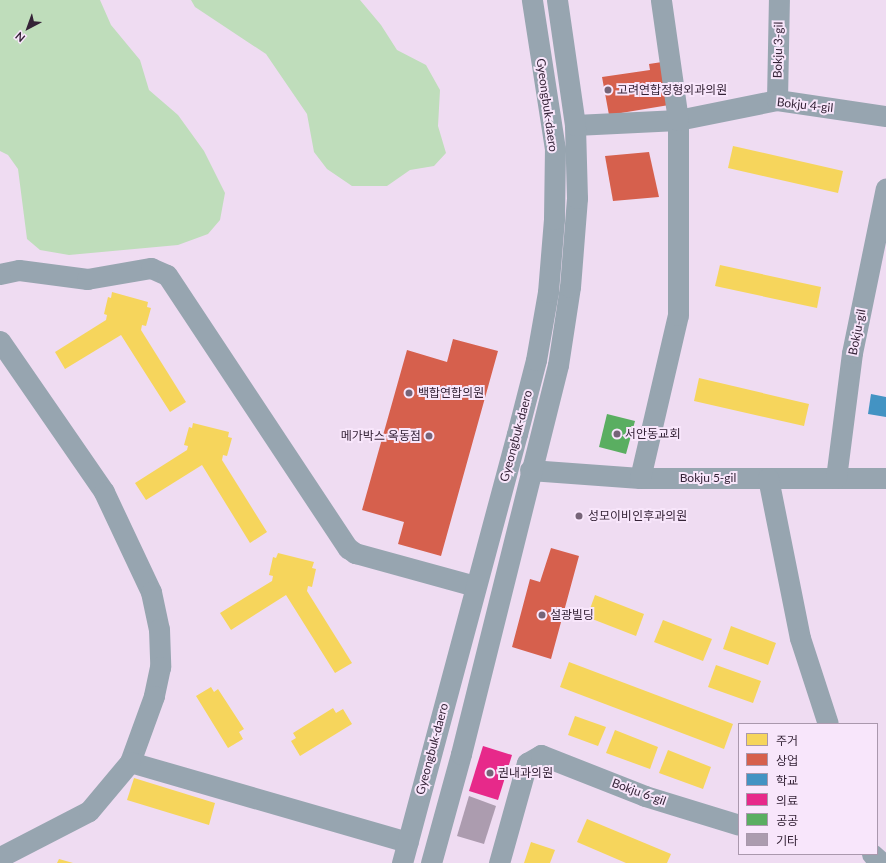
<!DOCTYPE html>
<meta charset="utf-8">
<style>
body{margin:0}
#map{position:relative;width:886px;height:863px;overflow:hidden;background:#efdcf2;font-family:Lato,"Noto Sans KR",sans-serif}
div>[style]{position:absolute}
[style*='--x']{left:calc(var(--x)*1px);top:calc(var(--y)*1px);width:calc(var(--w)*1px);rotate:calc(var(--a)*1deg)}
.green>*{inset:0;background:#bfddbb}
.homes>*{inset:0;background:#f6d55c}
.shops>*{inset:0;background:#d6604d}
.schools>*{inset:0;background:#4393c3}
.health>*{inset:0;background:#e7298a}
.public>*{inset:0;background:#5aae61}
.building>*{inset:0;background:#ac9caf}
.minor>*{height:21px;margin:-10.5px;padding:0 10.5px;transform-origin:10.5px;border-radius:10.5px;background:#97a5b0}
.dots>*{width:11px;height:11px;translate:-50% -50%;box-sizing:border-box;border:2px solid #f8e6fb;border-radius:50%}
span{translate:-50% -50%;white-space:nowrap;text-align:center;line-height:1.15;-webkit-text-stroke:4px #f8e6fb;paint-order:stroke}
.street-label{font-size:12px;color:#352337}
.poi-label{font-size:12px;color:#352337}
.left{translate:0 -50%;text-align:left}
.right{translate:-100% -50%;text-align:right}
.legend{position:absolute;left:738px;top:723px;width:140px;height:132px;box-sizing:border-box;background:#f8e6fb;border:1px solid #aa98ad;margin:0;padding:5px 7px;list-style:none;font-size:12px;color:#352337}
.legend li{display:flex;align-items:center;gap:8px;height:20px}
.legend b{width:20px;border:1px solid #aa98ad}
.north{position:absolute;left:8px;top:8px;width:40px;height:40px;-webkit-text-stroke:3px #f8e6fb;paint-order:stroke;rotate:221deg;font-size:11px;font-weight:700;line-height:16px;text-align:center;color:#352337}
.north::after{content:'';display:block;margin:auto;width:14px;height:18px;background:#352337;clip-path:polygon(50% 0,100% 100%,50% 72%,0 100%)}
</style>
<div id="map">
<div class="green">
<div style="clip-path:polygon(0 0,100px 0,111px 25px,140px 60px,149px 90px,178px 115px,204px 151px,225px 193px,220px 220px,208px 234px,178px 245px,69px 255px,40px 250px,27px 239px,18px 169px,8px 155px,0 151px)"></div>
<div style="clip-path:polygon(191px 0,360px 0,381px 25px,397px 50px,426px 65px,440px 90px,438px 126px,446px 153px,434px 166px,410px 170px,387px 186px,352px 186px,327px 169px,314px 152px,307px 114px,266px 54px,195px 7px)"></div>
</div>
<div class="homes">
<div style="clip-path:polygon(733px 146px,843px 171px,838px 193px,728px 168px)"></div>
<div style="clip-path:polygon(720px 265px,821px 287px,817px 308px,715px 286px)"></div>
<div style="clip-path:polygon(112px 292px,148px 302px,147px 307px,151px 308px,146px 326px,142px 325px,141px 330px,186px 402px,170px 412px,121px 335px,65px 369px,55px 352px,106px 320px,107px 315px,104px 314px,108px 297px,111px 298px)"></div>
<div style="clip-path:polygon(699px 378px,809px 404px,804px 426px,694px 401px)"></div>
<div style="clip-path:polygon(193px 423px,229px 432px,228px 437px,232px 438px,227px 456px,223px 455px,222px 460px,267px 532px,250px 543px,202px 465px,146px 500px,135px 483px,187px 450px,188px 446px,184px 445px,189px 427px,192px 428px)"></div>
<div style="clip-path:polygon(278px 553px,314px 562px,312px 568px,316px 569px,312px 587px,308px 586px,307px 591px,352px 663px,335px 673px,286px 595px,231px 630px,220px 613px,272px 581px,273px 576px,269px 575px,273px 557px,276px 558px)"></div>
<div style="clip-path:polygon(595px 595px,644px 614px,636px 636px,587px 617px)"></div>
<div style="clip-path:polygon(663px 620px,712px 639px,703px 661px,654px 642px)"></div>
<div style="clip-path:polygon(731px 626px,776px 643px,768px 665px,723px 649px)"></div>
<div style="clip-path:polygon(569px 662px,733px 724px,724px 749px,560px 687px)"></div>
<div style="clip-path:polygon(716px 665px,761px 681px,753px 703px,708px 687px)"></div>
<div style="clip-path:polygon(211px 687px,214px 692px,218px 689px,244px 729px,239px 732px,243px 739px,228px 748px,196px 696px)"></div>
<div style="clip-path:polygon(333px 708px,336px 713px,343px 709px,352px 724px,300px 756px,291px 741px,296px 738px,293px 733px)"></div>
<div style="clip-path:polygon(575px 716px,606px 727px,598px 746px,568px 735px)"></div>
<div style="clip-path:polygon(615px 730px,658px 747px,650px 769px,606px 753px)"></div>
<div style="clip-path:polygon(668px 750px,711px 767px,703px 789px,659px 773px)"></div>
<div style="clip-path:polygon(134px 778px,215px 803px,209px 825px,127px 800px)"></div>
<div style="clip-path:polygon(587px 819px,671px 854px,667px 863px,626px 863px,577px 842px)"></div>
<div style="clip-path:polygon(531px 842px,555px 850px,550px 863px,524px 863px)"></div>
<div style="clip-path:polygon(59px 859px,73px 863px,57px 863px)"></div>
</div>
<div class="shops">
<div style="clip-path:polygon(662px 62px,669px 105px,609px 115px,602px 77px,650px 70px,649px 64px)"></div>
<div style="clip-path:polygon(649px 152px,659px 197px,613px 201px,605px 156px)"></div>
<div style="clip-path:polygon(453px 339px,498px 351px,441px 556px,398px 544px,404px 522px,362px 510px,407px 350px,447px 362px)"></div>
<div style="clip-path:polygon(551px 548px,579px 556px,551px 659px,512px 647px,530px 579px,540px 582px)"></div>
</div>
<div class="schools">
<div style="clip-path:polygon(871px 394px,886px 397px,886px 417px,868px 414px)"></div>
</div>
<div class="health">
<div style="clip-path:polygon(483px 746px,512px 755px,498px 800px,469px 791px)"></div>
</div>
<div class="public">
<div style="clip-path:polygon(607px 414px,635px 421px,626px 454px,599px 447px)"></div>
</div>
<div class="building">
<div style="clip-path:polygon(469px 796px,496px 806px,484px 844px,457px 836px)"></div>
</div>
<div class="minor">
<div style="--x:777;--y:100;--w:100;--a:-88.9"></div>
<div style="--x:575;--y:125;--w:103;--a:-2.8"></div>
<div style="--x:678;--y:120;--w:101;--a:-11.4"></div>
<div style="--x:777;--y:100;--w:110;--a:8.4"></div>
<div style="--x:0;--y:274;--w:19;--a:-12"></div>
<div style="--x:19;--y:270;--w:69;--a:7.5"></div>
<div style="--x:87;--y:279;--w:65;--a:-9.8"></div>
<div style="--x:151;--y:268;--w:17;--a:24"></div>
<div style="--x:167;--y:275;--w:328;--a:56.5"></div>
<div style="--x:348;--y:548;--w:9;--a:36"></div>
<div style="--x:355;--y:553;--w:124;--a:15.4"></div>
<div style="--x:0;--y:341;--w:183;--a:55.4"></div>
<div style="--x:104;--y:492;--w:110;--a:64.8"></div>
<div style="--x:151;--y:592;--w:38;--a:78"></div>
<div style="--x:159;--y:629;--w:38;--a:88"></div>
<div style="--x:160;--y:667;--w:30;--a:102"></div>
<div style="--x:154;--y:696;--w:70;--a:110"></div>
<div style="--x:130;--y:762;--w:289;--a:16.1"></div>
<div style="--x:530;--y:470;--w:110;--a:4.2"></div>
<div style="--x:640;--y:478;--w:246;--a:0"></div>
<div style="--x:640;--y:478;--w:167;--a:-76.9"></div>
<div style="--x:678;--y:315;--w:195;--a:-90"></div>
<div style="--x:678;--y:120;--w:121;--a:-98.1"></div>
<div style="--x:768;--y:478;--w:163;--a:78.7"></div>
<div style="--x:800;--y:638;--w:90;--a:72"></div>
<div style="--x:836;--y:478;--w:126;--a:-82.7"></div>
<div style="--x:852;--y:353;--w:168;--a:-78.4"></div>
<div style="--x:872;--y:854;--w:13;--a:42"></div>
<div style="--x:0;--y:857;--w:100;--a:-27.3"></div>
<div style="--x:89;--y:811;--w:64;--a:-50.1"></div>
<div style="--x:402;--y:863;--w:444;--a:-75"></div>
<div style="--x:517;--y:434;--w:76;--a:-75.6"></div>
<div style="--x:536;--y:360;--w:69;--a:-80"></div>
<div style="--x:548;--y:292;--w:73;--a:-85.3"></div>
<div style="--x:554;--y:219;--w:70;--a:-89.2"></div>
<div style="--x:555;--y:149;--w:151;--a:-98.8"></div>
<div style="--x:431;--y:863;--w:113;--a:-74.6"></div>
<div style="--x:461;--y:754;--w:401;--a:-76"></div>
<div style="--x:558;--y:365;--w:79;--a:-81.3"></div>
<div style="--x:570;--y:287;--w:89;--a:-85.5"></div>
<div style="--x:577;--y:198;--w:73;--a:-91.6"></div>
<div style="--x:575;--y:125;--w:126;--a:-98.2"></div>
<div style="--x:499;--y:863;--w:104;--a:-74.4"></div>
<div style="--x:527;--y:763;--w:16;--a:-30"></div>
<div style="--x:541;--y:755;--w:112;--a:21.5"></div>
<div style="--x:645;--y:796;--w:98;--a:17.1"></div>
</div>
<div class="dots">
<div style="left:608px;top:90px;background:#766478"></div>
<div style="left:409px;top:393px;background:#766478"></div>
<div style="left:617px;top:434px;background:#766478"></div>
<div style="left:429px;top:436px;background:#766478"></div>
<div style="left:579px;top:516px;background:#766478"></div>
<div style="left:542px;top:615px;background:#766478"></div>
<div style="left:490px;top:773px;background:#766478"></div>
</div>
<div class="street-label">
<span style="left:778px;top:50px;rotate:-89deg">Bokju 3-gil</span>
<span style="left:547px;top:105px;rotate:82deg">Gyeongbuk-daero</span>
<span style="left:805px;top:105px;rotate:6deg">Bokju 4-gil</span>
<span style="left:857px;top:332px;rotate:-79deg">Bokju-gil</span>
<span style="left:516px;top:436px;rotate:-75deg">Gyeongbuk-daero</span>
<span style="left:708px;top:478px">Bokju 5-gil</span>
<span style="left:432px;top:749px;rotate:-75deg">Gyeongbuk-daero</span>
<span style="left:639px;top:792px;rotate:20deg">Bokju 6-gil</span>
</div>
<div class="poi-label">
<span class="left" style="left:617px;top:90px">고려연합정형외과의원</span>
<span class="left" style="left:418px;top:393px">백합연합의원</span>
<span class="left" style="left:625px;top:434px">서안동교회</span>
<span class="right" style="left:421px;top:436px">메가박스 옥동점</span>
<span class="left" style="left:588px;top:516px">성모이비인후과의원</span>
<span class="left" style="left:550px;top:615px">설광빌딩</span>
<span class="left" style="left:498px;top:773px">권내과의원</span>
</div>
<ul class="legend">
<li><b style="height:11px;background:#f6d55c"></b>주거</li>
<li><b style="height:11px;background:#d6604d"></b>상업</li>
<li><b style="height:11px;background:#4393c3"></b>학교</li>
<li><b style="height:11px;background:#e7298a"></b>의료</li>
<li><b style="height:11px;background:#5aae61"></b>공공</li>
<li><b style="height:11px;background:#ac9caf"></b>기타</li>
</ul>
<div class="north">N</div>
</div>
